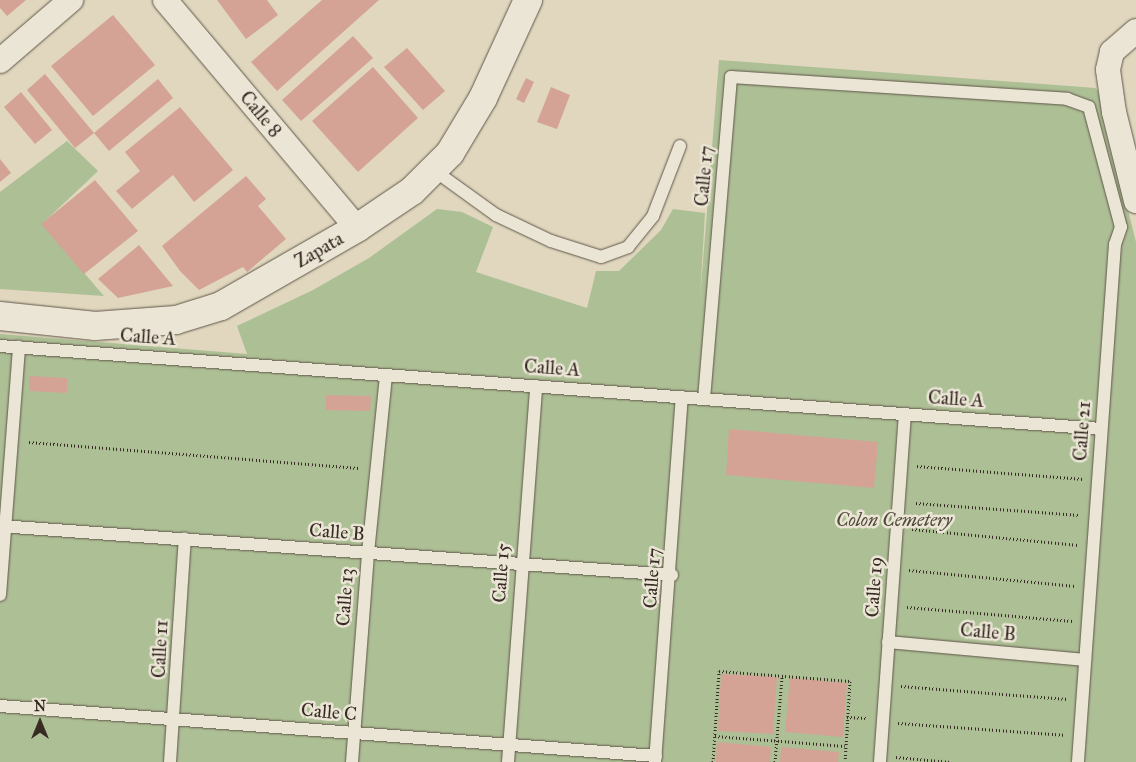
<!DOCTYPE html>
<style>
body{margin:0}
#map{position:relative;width:1136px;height:762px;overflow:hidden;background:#e0d7be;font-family:"IM FELL Great Primer",serif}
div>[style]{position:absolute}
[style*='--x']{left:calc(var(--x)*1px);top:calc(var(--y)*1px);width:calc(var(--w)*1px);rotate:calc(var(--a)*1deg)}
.green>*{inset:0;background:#adbf95}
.building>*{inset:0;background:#d4a396}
.path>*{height:3px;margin-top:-1.5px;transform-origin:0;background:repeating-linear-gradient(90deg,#372b24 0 1px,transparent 0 3.5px)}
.roads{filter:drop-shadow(0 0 1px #61564a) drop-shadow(0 0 1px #61564a)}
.service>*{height:12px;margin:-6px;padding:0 6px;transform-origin:6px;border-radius:6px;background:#ebe5d5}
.minor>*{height:24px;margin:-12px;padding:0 12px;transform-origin:12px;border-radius:12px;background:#ebe5d5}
.secondary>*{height:28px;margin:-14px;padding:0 14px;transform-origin:14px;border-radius:14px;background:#ebe5d5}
span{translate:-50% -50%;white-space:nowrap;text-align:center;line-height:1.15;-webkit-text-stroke:5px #ebe5d5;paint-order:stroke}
.street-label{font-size:19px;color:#372b24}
.park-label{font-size:19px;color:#4f493b;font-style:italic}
.north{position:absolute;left:15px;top:697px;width:50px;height:50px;-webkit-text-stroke:4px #ebe5d5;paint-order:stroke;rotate:0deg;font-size:14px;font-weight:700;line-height:20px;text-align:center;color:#372b24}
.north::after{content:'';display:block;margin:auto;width:18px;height:22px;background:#372b24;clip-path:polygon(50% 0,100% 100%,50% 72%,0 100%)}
</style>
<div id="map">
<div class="green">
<div style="clip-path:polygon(719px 60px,1095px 88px,1098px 91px,1136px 242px,1136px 762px,0 762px,0 334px,247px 354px,237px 326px,313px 290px,369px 258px,437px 209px,462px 212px,493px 227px,476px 272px,587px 308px,596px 271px,619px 271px,661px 230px,673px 209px,705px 213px,700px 299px)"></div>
<div style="clip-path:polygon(67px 141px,98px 171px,42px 224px,104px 296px,0 289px,0 192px)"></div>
</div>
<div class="building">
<div style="clip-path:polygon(0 0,26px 0,7px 16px,0 8px)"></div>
<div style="clip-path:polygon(217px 0,267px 0,278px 15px,246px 39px)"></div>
<div style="clip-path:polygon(322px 0,379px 0,277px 91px,251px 62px)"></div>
<div style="clip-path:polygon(113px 15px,155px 65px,93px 116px,51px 66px)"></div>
<div style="clip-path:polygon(353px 36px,373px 58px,301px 121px,282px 100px)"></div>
<div style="clip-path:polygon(407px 48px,445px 91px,423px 110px,384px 67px)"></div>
<div style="clip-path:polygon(373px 67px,418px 118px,358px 172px,312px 121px)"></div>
<div style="clip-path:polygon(45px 74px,94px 133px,158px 79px,173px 98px,109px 151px,94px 133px,75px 148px,27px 90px)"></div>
<div style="clip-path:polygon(526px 78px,534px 82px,524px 103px,516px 99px)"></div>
<div style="clip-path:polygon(551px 87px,570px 95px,557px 129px,537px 122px)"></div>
<div style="clip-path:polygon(21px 92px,52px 130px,35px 144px,4px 107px)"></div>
<div style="clip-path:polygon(180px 107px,233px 170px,194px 202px,173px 175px,132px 209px,116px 191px,140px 171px,125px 152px)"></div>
<div style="clip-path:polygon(0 159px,11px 173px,0 182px)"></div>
<div style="clip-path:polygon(246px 176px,266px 199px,258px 206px,286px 239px,247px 272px,243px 267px,199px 290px,180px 271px,162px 246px)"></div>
<div style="clip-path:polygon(95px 180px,138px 231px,84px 274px,41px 224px)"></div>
<div style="clip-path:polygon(139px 245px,173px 286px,118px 298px,98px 279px)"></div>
<div style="clip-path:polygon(29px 376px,67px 378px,67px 393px,29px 391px)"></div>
<div style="clip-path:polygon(326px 395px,371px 396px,370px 411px,326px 410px)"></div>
<div style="clip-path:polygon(729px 429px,878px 442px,874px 488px,726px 475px)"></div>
<div style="clip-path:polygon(721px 674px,777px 677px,773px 734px,718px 731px)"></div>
<div style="clip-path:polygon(790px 678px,847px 683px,843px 737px,785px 732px)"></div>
<div style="clip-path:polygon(717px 742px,771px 747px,770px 762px,716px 762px)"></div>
<div style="clip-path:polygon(781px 747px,839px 752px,838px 762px,780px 762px)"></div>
</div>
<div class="path">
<div style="--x:29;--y:442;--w:331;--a:4.5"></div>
<div style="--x:917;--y:466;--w:167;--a:4.5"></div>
<div style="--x:916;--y:503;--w:163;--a:4.2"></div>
<div style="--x:912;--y:529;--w:167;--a:5.5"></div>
<div style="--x:909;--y:570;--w:167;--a:5.5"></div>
<div style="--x:907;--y:607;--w:166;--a:4.8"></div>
<div style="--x:901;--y:686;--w:167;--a:4.5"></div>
<div style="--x:847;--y:717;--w:20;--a:3"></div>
<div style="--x:898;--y:723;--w:166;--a:4.1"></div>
<div style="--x:715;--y:736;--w:130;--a:4.4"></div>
<div style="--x:896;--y:757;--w:55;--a:5.2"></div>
<div style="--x:713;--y:762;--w:91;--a:-86.2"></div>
<div style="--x:719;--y:671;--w:131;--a:4.4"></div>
<div style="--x:850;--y:681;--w:81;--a:93.5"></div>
<div style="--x:775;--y:762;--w:86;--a:-85.3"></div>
</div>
<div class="roads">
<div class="service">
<div style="--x:435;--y:171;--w:75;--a:35.8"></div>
<div style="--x:496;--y:215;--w:61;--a:25.3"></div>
<div style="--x:551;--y:241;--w:52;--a:17.7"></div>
<div style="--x:601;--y:257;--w:29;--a:-20"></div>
<div style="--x:628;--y:247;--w:40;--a:-51"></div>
<div style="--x:653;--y:216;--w:75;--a:-68.9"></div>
<div style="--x:0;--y:346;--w:1104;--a:4.31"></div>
<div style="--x:704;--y:399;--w:323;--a:-85.2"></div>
<div style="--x:731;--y:77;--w:337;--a:3.7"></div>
<div style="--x:1067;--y:99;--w:23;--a:20"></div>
<div style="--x:1089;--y:107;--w:124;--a:75.1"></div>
<div style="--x:1121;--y:227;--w:18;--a:109"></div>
<div style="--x:1115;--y:244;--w:519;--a:94.09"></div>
<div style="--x:0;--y:526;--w:674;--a:4.17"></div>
<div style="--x:0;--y:595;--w:249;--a:-85.6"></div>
<div style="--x:888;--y:642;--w:198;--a:5.2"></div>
<div style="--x:0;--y:706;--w:658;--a:4.36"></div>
<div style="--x:170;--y:762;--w:224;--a:-86.2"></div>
<div style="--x:352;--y:762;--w:210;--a:-85.6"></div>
<div style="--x:368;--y:553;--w:178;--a:-84.2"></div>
<div style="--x:508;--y:762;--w:377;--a:-85.7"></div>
<div style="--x:655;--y:762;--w:366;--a:-85.8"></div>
<div style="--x:880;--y:762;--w:349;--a:-85.9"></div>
</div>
<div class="minor">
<div style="--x:165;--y:0;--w:298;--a:49.9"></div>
<div style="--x:1136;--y:31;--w:32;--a:139"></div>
<div style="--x:1112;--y:52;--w:18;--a:103"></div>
<div style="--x:1108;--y:70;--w:42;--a:81.9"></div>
<div style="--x:1114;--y:112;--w:92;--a:76.1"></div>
<div style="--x:0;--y:61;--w:94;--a:-40.7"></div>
</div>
<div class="secondary">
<div style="--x:0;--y:316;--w:96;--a:6"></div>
<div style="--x:95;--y:326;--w:81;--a:-4.2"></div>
<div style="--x:176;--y:320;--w:47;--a:-17.3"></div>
<div style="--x:221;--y:306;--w:157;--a:-29.8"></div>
<div style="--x:357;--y:228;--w:66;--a:-33.9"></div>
<div style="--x:412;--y:191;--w:54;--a:-45"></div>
<div style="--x:450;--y:153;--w:64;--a:-59"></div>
<div style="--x:483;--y:98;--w:108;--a:-65.3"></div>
</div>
</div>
<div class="street-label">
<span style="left:261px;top:114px;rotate:50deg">Calle 8</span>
<span style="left:704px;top:176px;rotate:-85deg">Calle 17</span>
<span style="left:319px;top:250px;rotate:-30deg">Zapata</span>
<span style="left:148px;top:337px;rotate:4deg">Calle A</span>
<span style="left:552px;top:368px;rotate:4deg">Calle A</span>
<span style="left:956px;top:399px;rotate:4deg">Calle A</span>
<span style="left:1082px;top:431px;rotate:-86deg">Calle 21</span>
<span style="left:337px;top:532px;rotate:4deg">Calle B</span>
<span style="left:501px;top:573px;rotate:-86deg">Calle 15</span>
<span style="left:652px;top:578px;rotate:-86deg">Calle 17</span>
<span style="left:874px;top:587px;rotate:-86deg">Calle 19</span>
<span style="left:345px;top:597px;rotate:-86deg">Calle 13</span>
<span style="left:988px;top:632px;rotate:5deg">Calle B</span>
<span style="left:160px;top:649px;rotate:-87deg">Calle 11</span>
<span style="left:329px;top:712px;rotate:5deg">Calle C</span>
</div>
<div class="park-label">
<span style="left:894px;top:520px">Colon Cemetery</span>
</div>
<div class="north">N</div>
</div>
